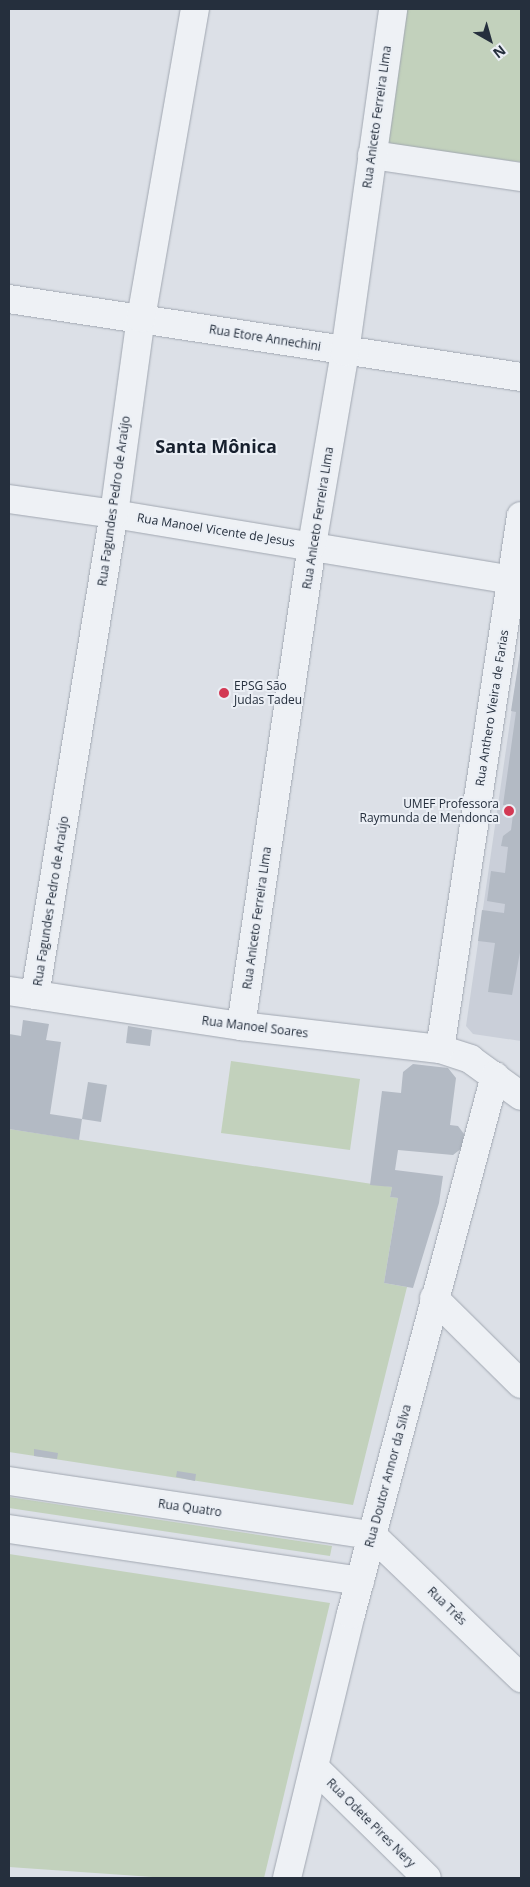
<!DOCTYPE html>
<meta charset="utf-8">
<style>
body{margin:0}
#map{position:relative;width:530px;height:1887px;overflow:hidden;background:#dce0e7;font-family:"Open Sans",sans-serif}
div>[style]{position:absolute}
[style*='--x']{left:calc(var(--x)*1px);top:calc(var(--y)*1px);width:calc(var(--w)*1px);rotate:calc(var(--a)*1deg)}
.built>*{inset:0;background:#cacfd9}
.green>*{inset:0;background:#c2d1bc}
.building>*{inset:0;background:#b3bac4}
.roads{filter:drop-shadow(0 0 1px #a1a7b1) drop-shadow(0 0 1px #a1a7b1)}
.minor>*{height:28px;margin:-14px;padding:0 14px;transform-origin:14px;border-radius:14px;background:#eef1f5}
.dots>*{width:14px;height:14px;translate:-50% -50%;box-sizing:border-box;border:2px solid #ebeff5;border-radius:50%}
span{translate:-50% -50%;white-space:nowrap;text-align:center;line-height:1.15;-webkit-text-stroke:4px #ebeff5;paint-order:stroke}
.street-label{font-size:12px;color:#252f3d}
.poi-label{font-size:12px;color:#252f3d}
.left{translate:0 -50%;text-align:left}
.right{translate:-100% -50%;text-align:right}
.district-label{font-size:18px;color:#17202e;font-weight:700}
.frame{position:absolute;inset:0;border:10px solid #252f3d;pointer-events:none}
.north{position:absolute;left:465px;top:15px;width:50px;height:50px;-webkit-text-stroke:4px #ebeff5;paint-order:stroke;rotate:142deg;font-size:14px;font-weight:700;line-height:20px;text-align:center;color:#252f3d}
.north::after{content:'';display:block;margin:auto;width:18px;height:22px;background:#252f3d;clip-path:polygon(50% 0,100% 100%,50% 72%,0 100%)}
</style>
<div id="map">
<div class="built">
<div style="clip-path:polygon(521px 646px,521px 1041px,473px 1034px,466px 1026px)"></div>
</div>
<div class="green">
<div style="clip-path:polygon(405px 9px,521px 9px,521px 162px,393px 146px,388px 141px)"></div>
<div style="clip-path:polygon(231px 1061px,360px 1079px,350px 1150px,221px 1133px)"></div>
<div style="clip-path:polygon(9px 1129px,392px 1187px,390px 1197px,398px 1198px,384px 1283px,407px 1287px,353px 1505px,9px 1452px)"></div>
<div style="clip-path:polygon(9px 1497px,332px 1546px,330px 1556px,9px 1508px)"></div>
<div style="clip-path:polygon(9px 1554px,330px 1603px,264px 1878px,167px 1878px,9px 1867px)"></div>
</div>
<div class="building">
<div style="clip-path:polygon(520px 653px,521px 947px,512px 995px,488px 992px,495px 943px,478px 941px,482px 910px,504px 913px,505px 904px,487px 901px,491px 871px,505px 873px,508px 847px,501px 846px,503px 836px,511px 830px,514px 807px,503px 805px,516px 712px,511px 711px)"></div>
<div style="clip-path:polygon(23px 1020px,49px 1024px,46px 1040px,61px 1042px,50px 1114px,82px 1119px,79px 1140px,9px 1129px,9px 1034px,21px 1036px)"></div>
<div style="clip-path:polygon(128px 1026px,152px 1030px,150px 1046px,126px 1043px)"></div>
<div style="clip-path:polygon(413px 1064px,448px 1068px,456px 1078px,450px 1125px,458px 1126px,464px 1134px,462px 1148px,453px 1155px,398px 1150px,395px 1170px,443px 1176px,439px 1203px,413px 1288px,384px 1283px,398px 1198px,390px 1197px,392px 1187px,370px 1185px,382px 1091px,401px 1093px,403px 1072px)"></div>
<div style="clip-path:polygon(88px 1082px,107px 1085px,101px 1122px,82px 1119px)"></div>
<div style="clip-path:polygon(34px 1449px,58px 1453px,57px 1459px,34px 1456px)"></div>
<div style="clip-path:polygon(177px 1471px,196px 1474px,195px 1481px,176px 1477px)"></div>
</div>
<div class="roads">
<div class="minor">
<div style="--x:372;--y:155;--w:151;--a:8.4"></div>
<div style="--x:9;--y:299;--w:518;--a:8.66"></div>
<div style="--x:9;--y:499;--w:106;--a:8.1"></div>
<div style="--x:114;--y:514;--w:403;--a:9.4"></div>
<div style="--x:9;--y:991;--w:235;--a:8.6"></div>
<div style="--x:241;--y:1026;--w:200;--a:6.6"></div>
<div style="--x:440;--y:1049;--w:32;--a:18"></div>
<div style="--x:470;--y:1059;--w:63;--a:36"></div>
<div style="--x:35;--y:995;--w:487;--a:-80.7"></div>
<div style="--x:114;--y:514;--w:198;--a:-82.2"></div>
<div style="--x:141;--y:318;--w:314;--a:-80.1"></div>
<div style="--x:241;--y:1026;--w:486;--a:-81.6"></div>
<div style="--x:312;--y:545;--w:196;--a:-80.3"></div>
<div style="--x:345;--y:352;--w:346;--a:-82"></div>
<div style="--x:440;--y:1049;--w:539;--a:-81.36"></div>
<div style="--x:434;--y:1298;--w:122;--a:44.7"></div>
<div style="--x:9;--y:1481;--w:367;--a:8.5"></div>
<div style="--x:9;--y:1529;--w:355;--a:8.4"></div>
<div style="--x:372;--y:1535;--w:207;--a:43.8"></div>
<div style="--x:314;--y:1767;--w:158;--a:44.5"></div>
<div style="--x:287;--y:1878;--w:272;--a:-76.4"></div>
<div style="--x:351;--y:1614;--w:557;--a:-75.02"></div>
</div>
</div>
<div class="dots">
<div style="left:224px;top:693px;background:#d33954"></div>
<div style="left:509px;top:811px;background:#d33954"></div>
</div>
<div class="street-label">
<span style="left:377px;top:117px;rotate:-82deg">Rua Aniceto Ferreira Lima</span>
<span style="left:265px;top:338px;rotate:9deg">Rua Etore Annechini</span>
<span style="left:114px;top:501px;rotate:-82deg">Rua Fagundes Pedro de Araújo</span>
<span style="left:318px;top:518px;rotate:-81deg">Rua Aniceto Ferreira Lima</span>
<span style="left:216px;top:530px;rotate:9deg">Rua Manoel Vicente de Jesus</span>
<span style="left:492px;top:708px;rotate:-81deg">Rua Anthero Vieira de Farias</span>
<span style="left:51px;top:901px;rotate:-81deg">Rua Fagundes Pedro de Araújo</span>
<span style="left:257px;top:918px;rotate:-82deg">Rua Aniceto Ferreira Lima</span>
<span style="left:255px;top:1027px;rotate:7deg">Rua Manoel Soares</span>
<span style="left:388px;top:1476px;rotate:-75deg">Rua Doutor Annor da Silva</span>
<span style="left:190px;top:1508px;rotate:8deg">Rua Quatro</span>
<span style="left:447px;top:1606px;rotate:44deg">Rua Três</span>
<span style="left:371px;top:1823px;rotate:45deg">Rua Odete Pires Nery</span>
</div>
<div class="poi-label">
<span class="left" style="left:234px;top:693px">EPSG São<br>Judas Tadeu</span>
<span class="right" style="left:499px;top:811px">UMEF Professora<br>Raymunda de Mendonca</span>
</div>
<div class="district-label">
<span style="left:216px;top:446px">Santa Mônica</span>
</div>
<div class="frame"></div>
<div class="north">N</div>
</div>
